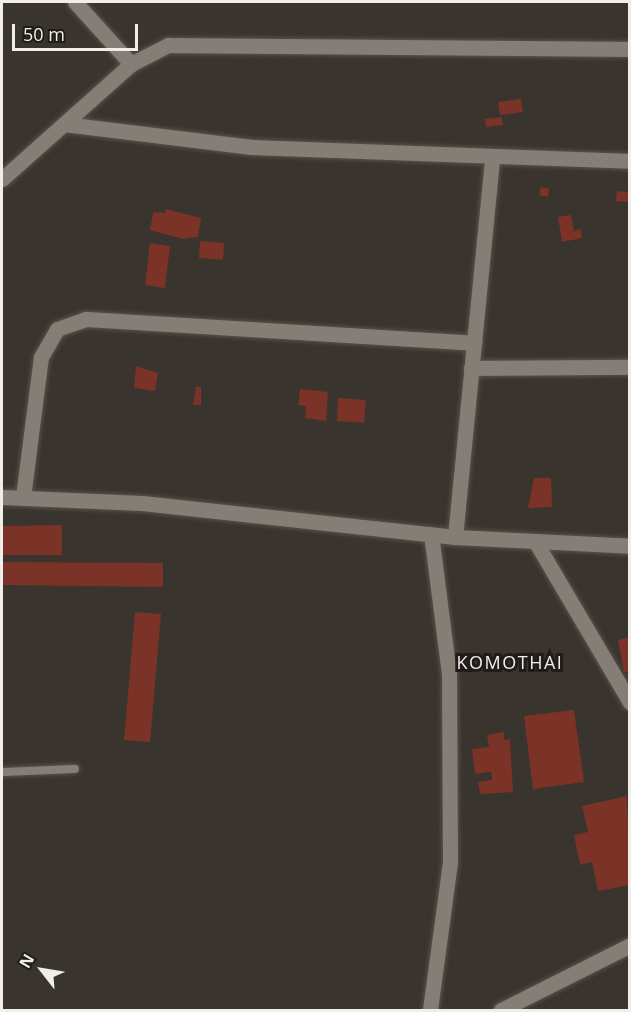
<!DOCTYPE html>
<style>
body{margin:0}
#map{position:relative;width:631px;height:1012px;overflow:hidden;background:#3a342e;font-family:"Open Sans",sans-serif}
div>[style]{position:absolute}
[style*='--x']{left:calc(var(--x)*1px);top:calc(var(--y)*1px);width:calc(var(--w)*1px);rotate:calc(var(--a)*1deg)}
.building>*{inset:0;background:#7b3227}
.roads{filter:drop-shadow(0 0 2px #57524d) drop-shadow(0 0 2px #57524d)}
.lane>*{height:8px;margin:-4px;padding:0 4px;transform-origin:4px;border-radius:4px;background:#857e77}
.street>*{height:15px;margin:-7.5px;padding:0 7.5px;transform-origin:7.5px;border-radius:7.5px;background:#857e77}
span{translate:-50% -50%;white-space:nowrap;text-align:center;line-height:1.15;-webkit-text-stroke:6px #1f1c19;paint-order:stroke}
.quarter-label{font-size:18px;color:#f1ede9;letter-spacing:1.5px}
.frame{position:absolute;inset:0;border:3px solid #f1ede9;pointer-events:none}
.north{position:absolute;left:12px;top:940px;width:60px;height:60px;-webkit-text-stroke:4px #1f1c19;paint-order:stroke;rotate:301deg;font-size:16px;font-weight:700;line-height:24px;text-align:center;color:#f1ede9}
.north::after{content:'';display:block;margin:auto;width:21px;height:27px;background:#f1ede9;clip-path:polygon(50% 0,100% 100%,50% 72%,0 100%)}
.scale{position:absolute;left:12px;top:24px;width:126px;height:27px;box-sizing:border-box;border:3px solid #f1ede9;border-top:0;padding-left:8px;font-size:18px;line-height:21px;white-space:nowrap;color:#f1ede9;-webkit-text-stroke:4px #1f1c19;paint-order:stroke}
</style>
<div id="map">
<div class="building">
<div style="clip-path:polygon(521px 99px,523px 112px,500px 115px,498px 102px)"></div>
<div style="clip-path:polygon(502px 117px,503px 125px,486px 127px,485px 119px)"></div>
<div style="clip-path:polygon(541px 187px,549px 189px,548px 197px,539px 195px)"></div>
<div style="clip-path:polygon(617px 191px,630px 192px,630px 202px,616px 201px)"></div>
<div style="clip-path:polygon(166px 209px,201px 218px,198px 237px,183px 239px,150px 230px,153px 212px,165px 213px)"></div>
<div style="clip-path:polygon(571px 215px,574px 231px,581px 229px,582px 238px,562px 242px,558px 217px)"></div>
<div style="clip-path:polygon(200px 241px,224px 243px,223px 260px,199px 258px)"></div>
<div style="clip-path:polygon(150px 243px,170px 246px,165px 288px,145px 285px)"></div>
<div style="clip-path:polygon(136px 366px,158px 373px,155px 391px,134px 388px)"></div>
<div style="clip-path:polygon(196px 387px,201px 387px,201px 405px,193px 405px)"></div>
<div style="clip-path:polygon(300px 389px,328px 392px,326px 421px,305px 418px,306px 406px,298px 405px)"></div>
<div style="clip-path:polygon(338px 398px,366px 400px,364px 423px,337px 421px)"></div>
<div style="clip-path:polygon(534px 478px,551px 478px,552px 507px,528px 508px)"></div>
<div style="clip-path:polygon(62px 525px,62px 555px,2px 555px,3px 526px)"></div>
<div style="clip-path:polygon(2px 562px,163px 563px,163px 587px,2px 585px)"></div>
<div style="clip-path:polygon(135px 612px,161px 614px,150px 742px,124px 740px)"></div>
<div style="clip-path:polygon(630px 637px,630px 671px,624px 672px,618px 640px)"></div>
<div style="clip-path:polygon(574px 710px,584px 782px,533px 789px,524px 716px)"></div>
<div style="clip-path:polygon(504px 732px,504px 740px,510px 739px,513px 792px,480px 794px,478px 782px,492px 780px,491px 772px,475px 774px,472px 749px,489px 747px,487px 735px)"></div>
<div style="clip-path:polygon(627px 796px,630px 885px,598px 891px,592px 862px,580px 865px,574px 835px,588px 832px,582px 806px)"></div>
</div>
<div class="roads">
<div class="lane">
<div style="--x:2;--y:772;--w:73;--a:-2.4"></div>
</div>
<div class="street">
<div style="--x:75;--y:2;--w:84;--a:47.9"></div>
<div style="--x:131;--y:64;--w:42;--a:-27.2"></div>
<div style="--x:168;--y:45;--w:462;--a:0.5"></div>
<div style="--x:64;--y:124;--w:189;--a:7"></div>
<div style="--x:252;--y:147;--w:378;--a:2.1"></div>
<div style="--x:2;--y:179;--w:173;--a:-41.7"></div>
<div style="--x:471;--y:368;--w:159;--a:-0.4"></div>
<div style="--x:2;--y:497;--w:140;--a:2.5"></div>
<div style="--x:142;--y:503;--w:315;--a:6.2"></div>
<div style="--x:455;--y:537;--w:175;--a:2.9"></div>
<div style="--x:23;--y:497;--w:141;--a:-82.7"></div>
<div style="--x:41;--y:357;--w:32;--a:-60"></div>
<div style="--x:57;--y:329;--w:31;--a:-19"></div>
<div style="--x:86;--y:319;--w:389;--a:3.5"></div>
<div style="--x:455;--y:537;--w:382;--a:-84.4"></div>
<div style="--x:535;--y:541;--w:187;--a:59.5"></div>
<div style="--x:430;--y:1010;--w:149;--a:-82.3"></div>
<div style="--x:450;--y:862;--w:188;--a:-90.3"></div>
<div style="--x:449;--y:674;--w:141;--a:-97.3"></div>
<div style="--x:501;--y:1010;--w:144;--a:-26.7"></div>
</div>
</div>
<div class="quarter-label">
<span style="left:510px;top:662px">KOMOTHAI</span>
</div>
<div class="frame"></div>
<div class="north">N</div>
<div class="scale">50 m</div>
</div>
